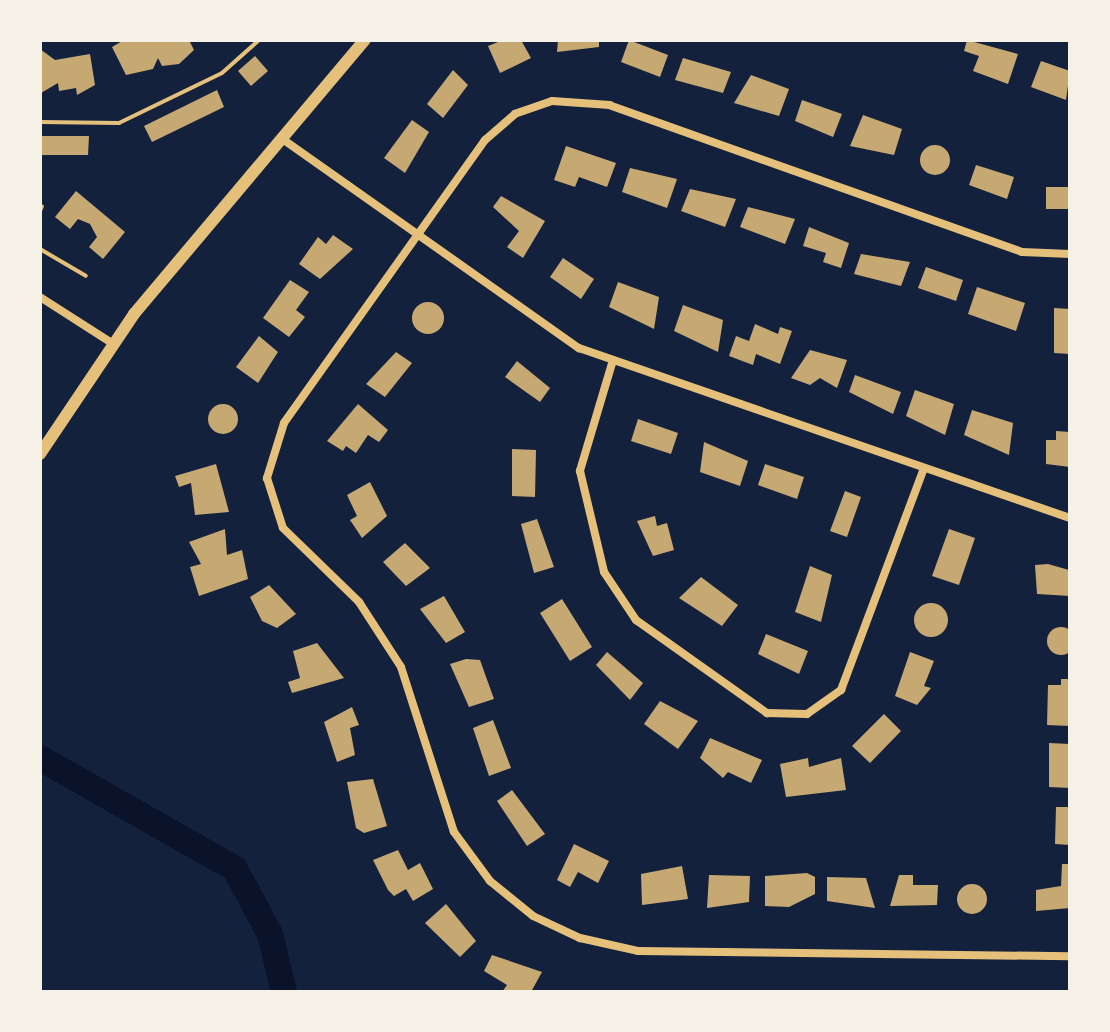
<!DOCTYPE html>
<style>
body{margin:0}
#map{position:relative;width:1110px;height:1032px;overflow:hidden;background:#14213d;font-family:Jost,sans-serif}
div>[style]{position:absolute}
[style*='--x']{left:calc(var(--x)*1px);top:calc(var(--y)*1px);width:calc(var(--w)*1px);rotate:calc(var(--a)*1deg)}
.river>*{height:26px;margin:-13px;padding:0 13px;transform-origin:13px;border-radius:13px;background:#0b132b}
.building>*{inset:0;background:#c6a872}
.round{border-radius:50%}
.service>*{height:4px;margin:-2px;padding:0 2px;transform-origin:2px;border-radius:2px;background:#e5c07b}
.minor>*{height:8px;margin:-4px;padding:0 4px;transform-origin:4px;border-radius:4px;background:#e5c07b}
.secondary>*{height:12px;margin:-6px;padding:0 6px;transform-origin:6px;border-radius:6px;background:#e5c07b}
span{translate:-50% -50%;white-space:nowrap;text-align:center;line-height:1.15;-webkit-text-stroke:6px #f6f1e7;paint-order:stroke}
.frame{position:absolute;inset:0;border:42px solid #f6f1e7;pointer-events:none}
</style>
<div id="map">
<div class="river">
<div style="--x:40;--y:758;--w:224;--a:29.6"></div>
<div style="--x:235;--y:869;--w:74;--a:61.7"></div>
<div style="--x:270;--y:934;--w:60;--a:76.4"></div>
</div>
<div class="building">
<div style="clip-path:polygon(124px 40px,189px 40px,194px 50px,179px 64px,162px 66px,158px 58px,153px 69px,126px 75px,112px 47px)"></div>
<div style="clip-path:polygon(503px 40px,521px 40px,531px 58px,500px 73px,488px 46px)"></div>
<div style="clip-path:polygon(558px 40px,599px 40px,599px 47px,557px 52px)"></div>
<div style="clip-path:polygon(629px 40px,668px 55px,660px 77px,621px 62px)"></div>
<div style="clip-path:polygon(967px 40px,1018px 54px,1008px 84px,973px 71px,979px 56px,964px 51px)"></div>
<div style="clip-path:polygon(40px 49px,55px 60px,90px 54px,95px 85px,77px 95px,76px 88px,59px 91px,58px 83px,41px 93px)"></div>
<div style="clip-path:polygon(255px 56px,268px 71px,251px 86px,238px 71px)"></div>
<div style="clip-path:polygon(683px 58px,731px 72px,723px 93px,675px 80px)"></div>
<div style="clip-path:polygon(1041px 61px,1070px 71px,1066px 100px,1031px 87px)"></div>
<div style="clip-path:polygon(453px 70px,468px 85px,443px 118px,427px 104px)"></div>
<div style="clip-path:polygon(751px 75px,789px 89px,779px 116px,734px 103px)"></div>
<div style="clip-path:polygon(217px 90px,224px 107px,152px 142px,144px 126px)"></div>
<div style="clip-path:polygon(802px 100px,842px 114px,833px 137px,795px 121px)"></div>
<div style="clip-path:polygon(863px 115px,902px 129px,894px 155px,850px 146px)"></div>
<div style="clip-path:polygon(412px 120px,429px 132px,405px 173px,384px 158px)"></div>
<div style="clip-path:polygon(40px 136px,89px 136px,88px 155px,40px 155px)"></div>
<div class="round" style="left:920px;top:145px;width:30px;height:30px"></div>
<div style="clip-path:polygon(566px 146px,616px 163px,607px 187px,579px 177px,575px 187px,554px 180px)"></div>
<div style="clip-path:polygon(976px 165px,1014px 177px,1007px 199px,969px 185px)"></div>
<div style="clip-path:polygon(630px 168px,677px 179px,667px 208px,622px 192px)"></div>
<div style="clip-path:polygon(1046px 187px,1070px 187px,1070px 209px,1046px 209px)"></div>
<div style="clip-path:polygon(690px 189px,736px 199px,725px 227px,681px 211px)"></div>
<div style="clip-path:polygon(76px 191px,125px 232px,103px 259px,89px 247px,97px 237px,90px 224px,78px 219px,70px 229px,55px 217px)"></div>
<div style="clip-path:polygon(501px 196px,545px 221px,523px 258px,507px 247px,519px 231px,493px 207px)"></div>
<div style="clip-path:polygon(748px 207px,795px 219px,785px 244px,740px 227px)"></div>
<div style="clip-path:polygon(809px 227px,849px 243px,841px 268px,823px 262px,826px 253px,803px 246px)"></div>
<div style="clip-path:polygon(333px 235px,353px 249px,320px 279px,299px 264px,318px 237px,326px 244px)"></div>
<div style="clip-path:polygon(861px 254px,910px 262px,901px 286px,854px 274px)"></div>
<div style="clip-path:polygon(563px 258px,594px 279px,581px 299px,550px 277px)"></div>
<div style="clip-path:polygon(926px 267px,963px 280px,956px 301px,918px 288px)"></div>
<div style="clip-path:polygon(290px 280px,309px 292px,296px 310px,305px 317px,289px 337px,263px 318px)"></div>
<div style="clip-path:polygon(618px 282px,659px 297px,654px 329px,609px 307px)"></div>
<div style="clip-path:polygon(977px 287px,1025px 303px,1016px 331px,968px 314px)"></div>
<div class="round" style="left:412px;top:302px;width:32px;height:32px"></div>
<div style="clip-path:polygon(683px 305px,723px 320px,718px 352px,674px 331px)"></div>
<div style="clip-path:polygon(1054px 308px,1070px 309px,1070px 354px,1054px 353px)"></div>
<div style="clip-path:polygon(755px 324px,778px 334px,780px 327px,792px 331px,780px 364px,756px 354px,753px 365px,729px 356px,736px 336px,749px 341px)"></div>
<div style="clip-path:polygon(259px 336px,278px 352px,258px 383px,236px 367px)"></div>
<div style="clip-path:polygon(810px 350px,847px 360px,837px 388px,820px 378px,810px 385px,791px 378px)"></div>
<div style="clip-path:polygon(396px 352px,412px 363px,385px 397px,366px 384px)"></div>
<div style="clip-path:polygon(517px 361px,550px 388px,540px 402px,505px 377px)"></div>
<div style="clip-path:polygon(855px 375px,901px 392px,893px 414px,849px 392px)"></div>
<div style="clip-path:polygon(915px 390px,954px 404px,945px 435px,906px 416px)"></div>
<div class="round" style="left:208px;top:404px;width:30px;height:30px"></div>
<div style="clip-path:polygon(358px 404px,388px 430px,379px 442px,368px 435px,356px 453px,346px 446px,343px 451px,327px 441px)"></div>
<div style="clip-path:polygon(972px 410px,1013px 423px,1009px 455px,964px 435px)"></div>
<div style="clip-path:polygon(638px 419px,678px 433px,671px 454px,631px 441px)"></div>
<div style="clip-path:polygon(1056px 431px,1070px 432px,1070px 467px,1046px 464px,1046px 440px,1056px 440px)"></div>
<div style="clip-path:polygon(704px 442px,748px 461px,740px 486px,700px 472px)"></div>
<div style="clip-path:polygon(512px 449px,536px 450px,535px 497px,512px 496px)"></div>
<div style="clip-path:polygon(216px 464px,229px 512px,195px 515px,191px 483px,179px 487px,175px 476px)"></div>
<div style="clip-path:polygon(765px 464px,804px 477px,797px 499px,758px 485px)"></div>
<div style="clip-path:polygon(370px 482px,387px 516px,362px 538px,350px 520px,357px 516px,347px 495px)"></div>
<div style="clip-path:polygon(845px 491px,861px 497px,847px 537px,830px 531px)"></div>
<div style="clip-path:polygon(655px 516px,657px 526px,667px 523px,674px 550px,653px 556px,637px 521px)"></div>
<div style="clip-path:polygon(537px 519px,554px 567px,534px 573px,521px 524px)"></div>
<div style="clip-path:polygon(225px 529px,227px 555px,242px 550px,248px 579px,199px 596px,190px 567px,201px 564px,189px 542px)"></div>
<div style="clip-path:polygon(949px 529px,975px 538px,959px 585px,932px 576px)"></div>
<div style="clip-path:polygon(405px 543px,430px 568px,406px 586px,383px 562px)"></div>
<div style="clip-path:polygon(1048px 564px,1069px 570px,1070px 596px,1037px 594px,1035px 565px)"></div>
<div style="clip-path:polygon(810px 566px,832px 575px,821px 622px,795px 612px)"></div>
<div style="clip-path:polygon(701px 577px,738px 605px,722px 626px,679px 598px)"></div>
<div style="clip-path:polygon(269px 585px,296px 614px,277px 628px,262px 621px,250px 597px)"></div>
<div style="clip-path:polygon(444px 596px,465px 632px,446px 643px,420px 609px)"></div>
<div style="clip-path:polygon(562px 599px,592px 647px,570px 661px,540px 613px)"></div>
<div class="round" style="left:914px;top:603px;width:34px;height:34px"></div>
<div class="round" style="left:1047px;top:627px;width:28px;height:28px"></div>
<div style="clip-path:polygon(766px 634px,808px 651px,799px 674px,758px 654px)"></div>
<div style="clip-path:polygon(317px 643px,344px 678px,292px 693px,288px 682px,300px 678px,293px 651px)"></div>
<div style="clip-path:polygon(607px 652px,643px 683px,630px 700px,596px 665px)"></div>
<div style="clip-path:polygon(910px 652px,934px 661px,924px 686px,931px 688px,917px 705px,895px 696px)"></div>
<div style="clip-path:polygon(466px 659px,480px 660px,494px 699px,469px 707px,450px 664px)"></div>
<div style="clip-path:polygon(1061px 679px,1070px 679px,1070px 726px,1047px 725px,1048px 685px,1061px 685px)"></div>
<div style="clip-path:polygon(660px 701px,698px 721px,678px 749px,644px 724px)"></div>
<div style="clip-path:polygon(352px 707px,359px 725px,350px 728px,355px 755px,337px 762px,324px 722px)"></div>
<div style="clip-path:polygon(884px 714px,901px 731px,870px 763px,852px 746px)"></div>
<div style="clip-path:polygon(493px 720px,511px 768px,489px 776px,473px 728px)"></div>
<div style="clip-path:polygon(710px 738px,762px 760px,751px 783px,728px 772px,723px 778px,700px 758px)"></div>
<div style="clip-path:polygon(1049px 743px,1070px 744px,1070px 788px,1049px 787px)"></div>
<div style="clip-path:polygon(808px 758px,809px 767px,841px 758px,846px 790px,786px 797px,780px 764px)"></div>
<div style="clip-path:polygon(373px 779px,387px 826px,364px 833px,356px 828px,347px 782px)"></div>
<div style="clip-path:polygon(512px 790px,545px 834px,527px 846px,497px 801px)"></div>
<div style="clip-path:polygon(1056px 807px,1070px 807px,1070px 845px,1055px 844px)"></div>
<div style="clip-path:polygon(574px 844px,609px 861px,598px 883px,578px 872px,570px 887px,557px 880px)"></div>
<div style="clip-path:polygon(398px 850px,408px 870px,420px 863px,433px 889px,413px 901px,406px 889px,394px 896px,388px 890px,373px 860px)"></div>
<div style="clip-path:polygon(1062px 864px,1070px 864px,1070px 908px,1036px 911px,1036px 890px,1061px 886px)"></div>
<div style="clip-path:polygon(682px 866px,688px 899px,642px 905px,641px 874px)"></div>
<div style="clip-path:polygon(807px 873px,815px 877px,815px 894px,789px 907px,765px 906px,765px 876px)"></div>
<div style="clip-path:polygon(709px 875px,750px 876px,749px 902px,707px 908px)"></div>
<div style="clip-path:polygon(899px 875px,913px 875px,913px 885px,938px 885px,937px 905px,890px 906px)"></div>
<div style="clip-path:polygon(827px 877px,866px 878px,875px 908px,827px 901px)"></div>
<div class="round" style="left:957px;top:884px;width:30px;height:30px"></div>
<div style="clip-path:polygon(446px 904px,476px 941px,460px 957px,425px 923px)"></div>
<div style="clip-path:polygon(492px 955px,542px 972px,531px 992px,502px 992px,507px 985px,484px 971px)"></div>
</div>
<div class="service">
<div style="--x:40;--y:122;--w:79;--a:0.7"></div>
<div style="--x:119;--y:123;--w:114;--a:-25.9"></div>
<div style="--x:222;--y:73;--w:50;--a:-41.7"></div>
<div style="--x:40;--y:211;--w:5;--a:-68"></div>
<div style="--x:40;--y:249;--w:53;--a:30.4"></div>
</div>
<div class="minor">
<div style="--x:281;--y:138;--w:365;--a:35.2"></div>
<div style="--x:579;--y:348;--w:520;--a:19.1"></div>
<div style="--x:1070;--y:254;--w:48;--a:-177.6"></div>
<div style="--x:1022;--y:252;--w:437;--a:-160.4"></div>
<div style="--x:610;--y:105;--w:58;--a:-176.1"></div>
<div style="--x:552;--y:101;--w:39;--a:161"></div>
<div style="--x:515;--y:114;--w:40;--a:139"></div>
<div style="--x:485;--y:140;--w:347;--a:125.4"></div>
<div style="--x:284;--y:423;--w:58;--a:107.2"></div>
<div style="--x:267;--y:478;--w:52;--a:72.3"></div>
<div style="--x:283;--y:528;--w:106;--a:44.2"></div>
<div style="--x:359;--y:602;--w:77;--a:57.1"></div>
<div style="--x:401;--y:667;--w:173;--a:72.2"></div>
<div style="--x:454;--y:832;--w:61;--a:53.7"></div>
<div style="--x:490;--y:881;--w:55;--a:39.1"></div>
<div style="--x:533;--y:916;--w:52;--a:25.1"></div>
<div style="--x:580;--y:938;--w:59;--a:12.6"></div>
<div style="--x:638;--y:951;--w:432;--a:0.7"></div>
<div style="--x:40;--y:297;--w:85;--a:32.6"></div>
<div style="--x:613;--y:360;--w:116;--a:106.6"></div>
<div style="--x:580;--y:471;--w:104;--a:76.6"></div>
<div style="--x:604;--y:572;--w:58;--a:56.3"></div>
<div style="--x:636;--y:620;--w:161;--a:35.4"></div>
<div style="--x:767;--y:713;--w:40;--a:1.4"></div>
<div style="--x:807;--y:714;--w:42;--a:-35.2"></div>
<div style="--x:841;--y:690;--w:234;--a:-69.5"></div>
</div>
<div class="secondary">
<div style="--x:40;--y:454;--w:169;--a:-56.1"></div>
<div style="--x:134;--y:314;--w:358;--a:-49.9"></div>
</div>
<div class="frame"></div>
</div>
